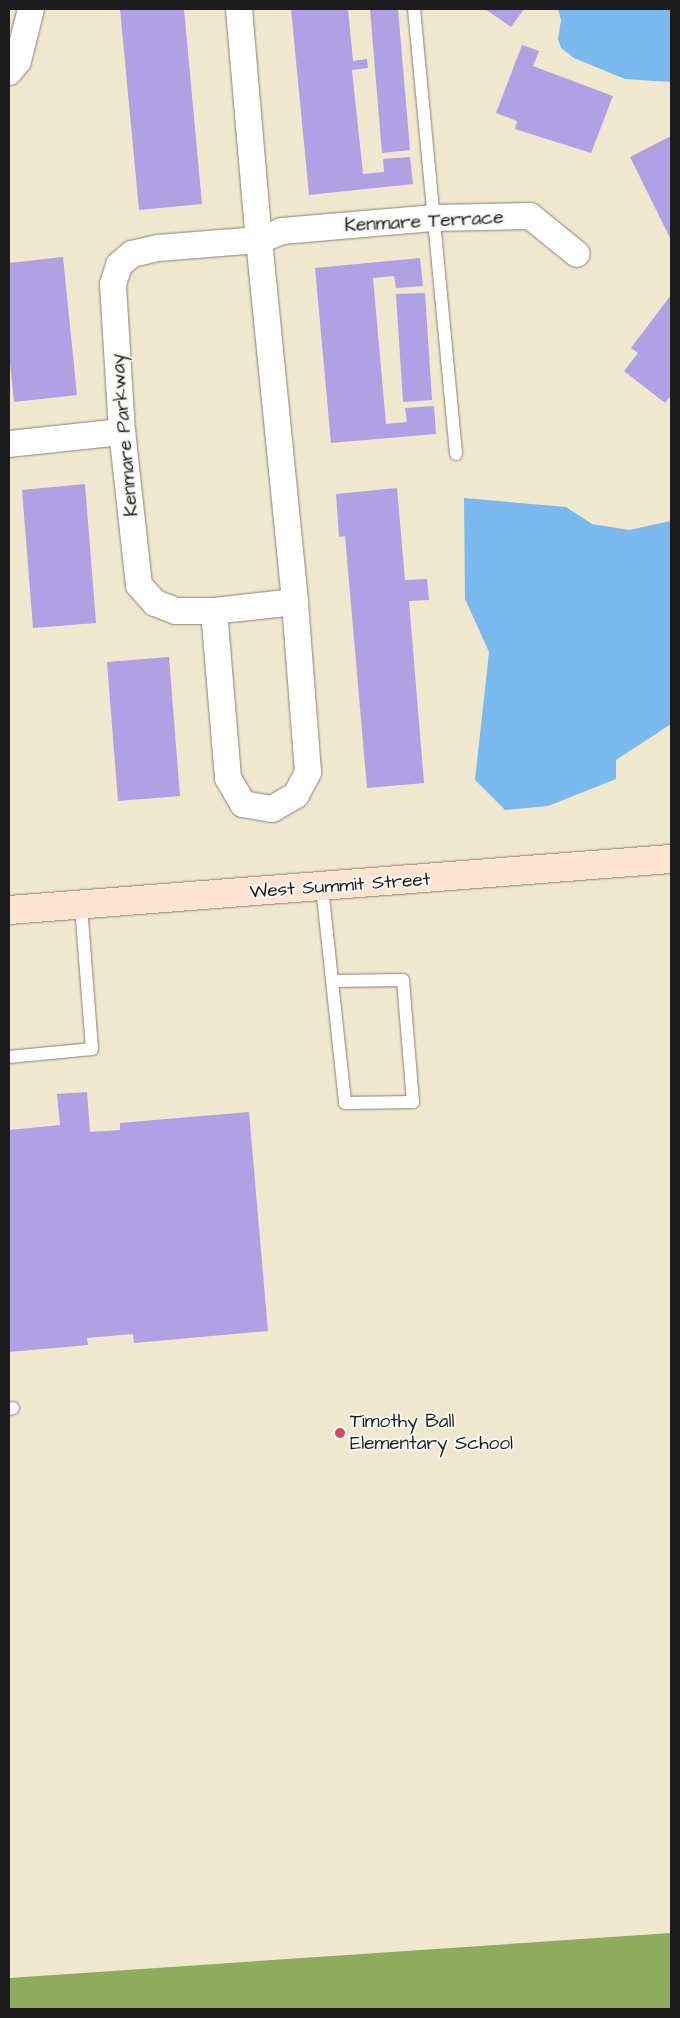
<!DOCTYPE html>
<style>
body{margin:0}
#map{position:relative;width:680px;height:2018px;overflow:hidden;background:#f0e7cf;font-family:"Architects Daughter",sans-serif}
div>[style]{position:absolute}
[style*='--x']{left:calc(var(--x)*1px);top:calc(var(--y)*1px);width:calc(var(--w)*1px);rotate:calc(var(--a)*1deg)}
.forest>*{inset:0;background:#8eab5e}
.water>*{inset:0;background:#7ab9ee}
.building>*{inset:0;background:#b0a0e4}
.roads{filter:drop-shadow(0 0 1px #868276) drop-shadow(0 0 1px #868276)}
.lane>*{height:12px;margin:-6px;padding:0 6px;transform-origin:6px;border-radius:6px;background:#fff}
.street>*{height:26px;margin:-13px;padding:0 13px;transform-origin:13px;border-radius:13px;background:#fff}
.secondary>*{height:28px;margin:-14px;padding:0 14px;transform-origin:14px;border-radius:14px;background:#fde4d1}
.dots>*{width:14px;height:14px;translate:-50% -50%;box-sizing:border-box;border:2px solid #f6f6f2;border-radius:50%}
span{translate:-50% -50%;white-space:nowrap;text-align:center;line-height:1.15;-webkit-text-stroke:4px #f6f6f2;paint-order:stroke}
.street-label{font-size:19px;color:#1c1c1c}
.poi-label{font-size:19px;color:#1c1c1c}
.left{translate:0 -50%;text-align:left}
.frame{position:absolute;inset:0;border:10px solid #1c1c1c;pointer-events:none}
</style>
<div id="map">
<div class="forest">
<div style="clip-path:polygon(671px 1933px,671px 2009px,9px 2009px,9px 1978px)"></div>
</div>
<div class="water">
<div style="clip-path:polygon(558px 9px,671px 9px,671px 82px,625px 79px,574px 58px,561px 48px,558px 39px,561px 20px)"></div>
<div style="clip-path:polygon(464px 498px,566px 507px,592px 524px,629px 530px,671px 521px,671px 724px,616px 760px,616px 779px,548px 806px,505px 810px,475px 780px,489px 652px,465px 599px)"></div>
</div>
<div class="building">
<div style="clip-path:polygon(120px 9px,184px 9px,202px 204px,139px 210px)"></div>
<div style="clip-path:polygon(291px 9px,348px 9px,353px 61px,367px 59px,368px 68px,352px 70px,363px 174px,384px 172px,383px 159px,410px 157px,413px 184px,309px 195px)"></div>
<div style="clip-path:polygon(370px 9px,398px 9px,410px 150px,382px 153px)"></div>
<div style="clip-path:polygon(485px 9px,524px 9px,511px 27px)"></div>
<div style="clip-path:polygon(522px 45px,539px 51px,533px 66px,613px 96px,591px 153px,515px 129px,517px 121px,496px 113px)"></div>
<div style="clip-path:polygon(671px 136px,671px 240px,630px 157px)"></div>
<div style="clip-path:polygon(63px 257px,77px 395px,14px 402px,9px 353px,9px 263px)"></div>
<div style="clip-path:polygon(420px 258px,423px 286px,396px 288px,394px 276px,373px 278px,386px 424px,407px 422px,405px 408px,434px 406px,436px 434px,331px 443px,315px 268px)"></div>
<div style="clip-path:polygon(425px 293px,432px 400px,403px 402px,396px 294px)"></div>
<div style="clip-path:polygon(671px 295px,671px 395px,665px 403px,624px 371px,638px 353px,631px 348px)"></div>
<div style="clip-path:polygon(85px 484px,96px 623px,33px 628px,22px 490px)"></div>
<div style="clip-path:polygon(397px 488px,405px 580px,427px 579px,429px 600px,409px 601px,424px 783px,367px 788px,345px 536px,339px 537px,336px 494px)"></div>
<div style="clip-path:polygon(169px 657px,180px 796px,118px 801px,107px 662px)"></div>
<div style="clip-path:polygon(87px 1092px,90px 1132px,120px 1130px,120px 1123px,249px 1112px,268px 1331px,134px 1343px,133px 1334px,87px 1338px,88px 1345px,9px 1352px,9px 1130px,60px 1125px,57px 1094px)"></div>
</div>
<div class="roads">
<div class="lane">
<div style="--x:414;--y:9;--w:447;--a:84.6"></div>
<div style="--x:322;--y:887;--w:217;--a:83.9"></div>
<div style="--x:345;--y:1103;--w:68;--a:-0.8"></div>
<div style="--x:413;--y:1102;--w:122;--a:-94.7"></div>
<div style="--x:403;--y:980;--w:70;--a:179.2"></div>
<div style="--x:9;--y:1057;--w:83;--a:-5.5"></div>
<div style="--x:92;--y:1049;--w:144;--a:-94.4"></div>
<div style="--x:9;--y:1409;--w:4;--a:-14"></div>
</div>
<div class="street">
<div style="--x:239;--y:9;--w:232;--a:85.1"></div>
<div style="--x:259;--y:240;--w:364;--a:84.3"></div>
<div style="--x:295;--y:602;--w:81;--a:173.7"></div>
<div style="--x:214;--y:611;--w:38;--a:180"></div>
<div style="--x:176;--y:611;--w:22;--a:-159"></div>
<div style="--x:155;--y:603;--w:24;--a:-132"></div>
<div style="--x:139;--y:585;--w:154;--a:-96.3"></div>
<div style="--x:122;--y:432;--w:148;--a:-93.5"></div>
<div style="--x:113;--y:284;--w:20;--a:-72"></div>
<div style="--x:119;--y:265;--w:17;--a:-40"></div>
<div style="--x:132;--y:254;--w:27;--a:-13"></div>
<div style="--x:158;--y:248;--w:101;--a:-4.5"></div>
<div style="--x:259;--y:240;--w:25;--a:-21"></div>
<div style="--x:282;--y:231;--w:154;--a:-4.9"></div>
<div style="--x:435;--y:218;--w:95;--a:-1.2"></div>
<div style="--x:530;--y:216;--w:60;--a:39"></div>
<div style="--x:9;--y:72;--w:14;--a:-51"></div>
<div style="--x:18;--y:61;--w:54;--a:-76"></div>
<div style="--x:9;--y:444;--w:114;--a:-6.1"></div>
<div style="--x:214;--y:611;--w:168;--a:85.2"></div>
<div style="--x:228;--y:778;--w:30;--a:60"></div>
<div style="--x:243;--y:804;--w:29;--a:10"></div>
<div style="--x:272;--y:809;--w:28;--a:-30"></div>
<div style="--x:296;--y:795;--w:26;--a:-62"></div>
<div style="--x:308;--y:772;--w:170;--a:-94.4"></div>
</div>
<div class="secondary">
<div style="--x:9;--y:910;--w:664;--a:-4.41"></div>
</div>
</div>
<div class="dots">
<div style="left:340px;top:1433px;background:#d1495b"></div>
</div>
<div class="street-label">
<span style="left:424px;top:222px;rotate:-3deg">Kenmare Terrace</span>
<span style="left:125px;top:435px;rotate:-95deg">Kenmare Parkway</span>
<span style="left:340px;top:886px;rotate:-4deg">West Summit Street</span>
</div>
<div class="poi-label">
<span class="left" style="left:350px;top:1433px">Timothy Ball<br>Elementary School</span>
</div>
<div class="frame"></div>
</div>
